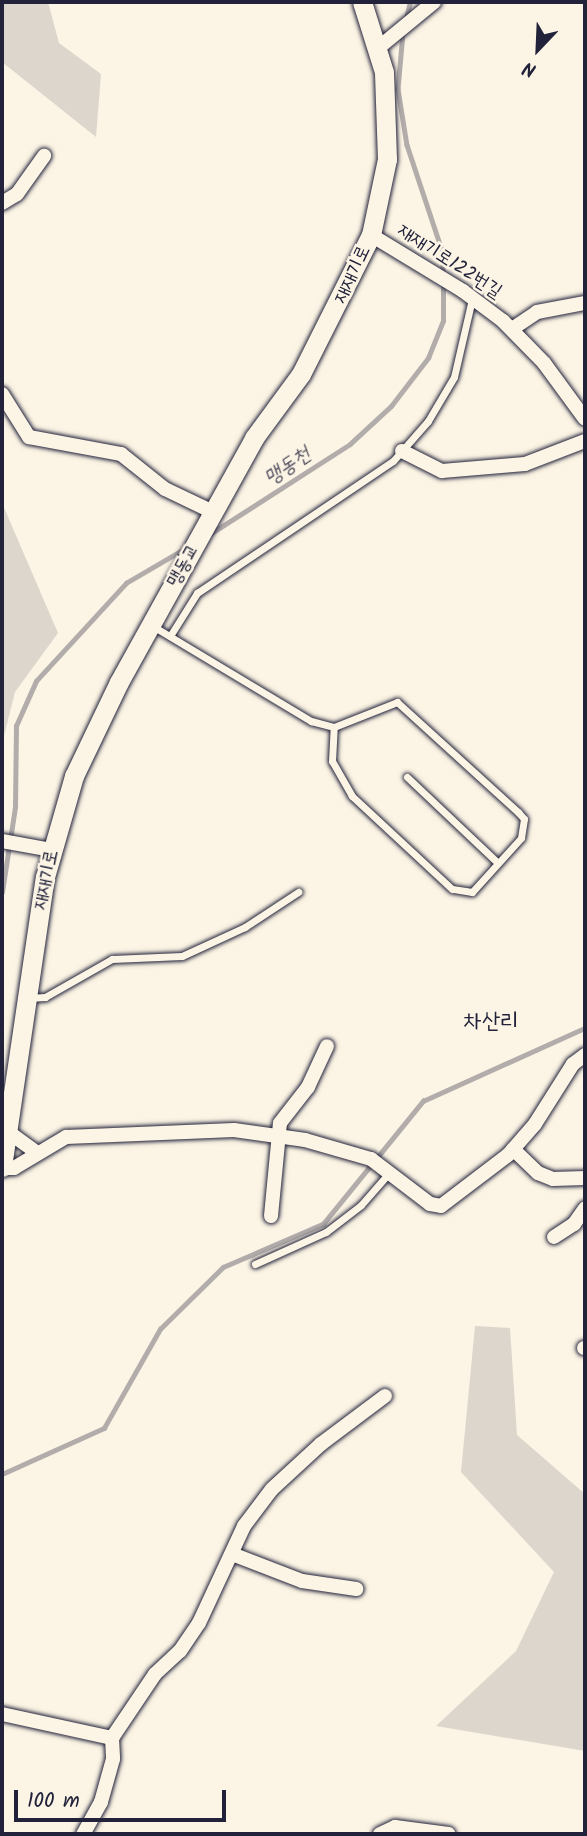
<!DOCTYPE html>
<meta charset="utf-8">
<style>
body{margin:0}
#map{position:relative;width:587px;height:1836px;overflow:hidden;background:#fcf5e5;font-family:Kalam,"Poor Story",sans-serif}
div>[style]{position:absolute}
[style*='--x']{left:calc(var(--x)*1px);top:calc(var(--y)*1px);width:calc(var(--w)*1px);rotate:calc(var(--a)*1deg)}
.green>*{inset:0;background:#dcd6cc}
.stream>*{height:4.5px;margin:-2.25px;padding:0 2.25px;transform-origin:2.25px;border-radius:2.25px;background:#b2adab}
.roads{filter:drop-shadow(0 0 2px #22223b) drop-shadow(0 0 2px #22223b)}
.lane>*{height:7px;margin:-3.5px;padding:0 3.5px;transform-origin:3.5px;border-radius:3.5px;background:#fcf5e5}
.street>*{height:14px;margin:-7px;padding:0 7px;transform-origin:7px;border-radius:7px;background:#fcf5e5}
.secondary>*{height:19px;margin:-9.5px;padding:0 9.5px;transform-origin:9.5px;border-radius:9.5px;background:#fcf5e5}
span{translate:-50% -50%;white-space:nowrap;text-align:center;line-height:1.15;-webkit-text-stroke:5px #fcf5e5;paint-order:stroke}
.street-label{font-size:19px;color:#22223b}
.water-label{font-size:21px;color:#545362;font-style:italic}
.quarter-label{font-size:23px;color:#22223b}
.frame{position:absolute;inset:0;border:4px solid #22223b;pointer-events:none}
.north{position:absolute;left:503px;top:14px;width:70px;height:70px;-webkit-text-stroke:5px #fcf5e5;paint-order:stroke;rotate:203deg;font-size:19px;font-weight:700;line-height:28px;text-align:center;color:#22223b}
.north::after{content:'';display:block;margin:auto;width:24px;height:32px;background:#22223b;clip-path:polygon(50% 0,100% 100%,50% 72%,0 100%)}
.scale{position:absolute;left:14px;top:1790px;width:212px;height:32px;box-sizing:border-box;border:4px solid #22223b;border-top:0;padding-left:9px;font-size:21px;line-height:24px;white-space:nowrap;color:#22223b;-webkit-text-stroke:5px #fcf5e5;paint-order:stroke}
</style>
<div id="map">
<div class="green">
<div style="clip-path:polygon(2px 2px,48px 2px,59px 43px,101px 74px,96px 137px,2px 62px)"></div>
<div style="clip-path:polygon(2px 503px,58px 633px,15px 692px,2px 744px)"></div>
<div style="clip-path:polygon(475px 1326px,510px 1328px,517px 1435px,585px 1494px,585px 1751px,436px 1726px,516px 1651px,554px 1572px,461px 1472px)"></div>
</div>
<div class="stream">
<div style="--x:406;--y:18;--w:16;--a:-76"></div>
<div style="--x:403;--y:33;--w:56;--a:95.1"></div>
<div style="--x:398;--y:89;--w:57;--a:80.9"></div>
<div style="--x:407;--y:145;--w:114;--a:71.6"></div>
<div style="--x:443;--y:253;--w:20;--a:90"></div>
<div style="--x:210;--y:534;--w:166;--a:-32.7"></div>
<div style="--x:350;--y:444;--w:56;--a:-42.8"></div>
<div style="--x:391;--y:406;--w:61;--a:-52.4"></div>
<div style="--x:428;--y:358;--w:40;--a:-68"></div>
<div style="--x:443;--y:321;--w:39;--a:-90"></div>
<div style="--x:2;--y:892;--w:86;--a:-81.3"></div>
<div style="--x:15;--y:807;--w:81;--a:-89.3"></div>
<div style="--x:16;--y:726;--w:49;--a:-66"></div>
<div style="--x:36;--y:681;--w:133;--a:-47.4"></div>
<div style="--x:126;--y:583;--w:67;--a:-30.4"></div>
<div style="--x:2;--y:1474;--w:112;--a:-24.3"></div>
<div style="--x:104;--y:1428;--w:114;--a:-60.5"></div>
<div style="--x:160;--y:1329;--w:88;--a:-44.5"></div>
<div style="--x:223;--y:1267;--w:109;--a:-23.3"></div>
<div style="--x:323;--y:1224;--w:159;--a:-50.9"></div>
<div style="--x:423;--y:1101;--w:178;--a:-24.3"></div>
</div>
<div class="roads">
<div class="lane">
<div style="--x:151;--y:625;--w:187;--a:31"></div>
<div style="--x:311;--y:721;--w:24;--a:15"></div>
<div style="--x:334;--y:727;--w:68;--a:-21.6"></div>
<div style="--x:397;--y:702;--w:164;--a:42.3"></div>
<div style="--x:518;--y:812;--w:9;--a:49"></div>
<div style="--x:524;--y:819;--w:19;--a:99"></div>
<div style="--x:521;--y:838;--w:73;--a:132.2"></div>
<div style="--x:472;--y:892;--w:20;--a:-171"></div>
<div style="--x:452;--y:889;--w:137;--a:-137.1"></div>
<div style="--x:352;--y:796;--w:40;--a:-119.7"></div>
<div style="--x:332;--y:761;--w:34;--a:-87"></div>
<div style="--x:170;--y:636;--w:51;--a:-57.9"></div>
<div style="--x:197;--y:593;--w:236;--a:-34"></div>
<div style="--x:393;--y:461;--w:53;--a:-48.8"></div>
<div style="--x:428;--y:421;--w:51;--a:-59.4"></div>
<div style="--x:454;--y:377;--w:80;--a:-77"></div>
<div style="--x:407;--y:777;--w:125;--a:43.4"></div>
<div style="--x:28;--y:998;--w:17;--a:-3"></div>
<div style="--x:45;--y:997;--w:77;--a:-29.6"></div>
<div style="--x:112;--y:959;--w:70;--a:-2.5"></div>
<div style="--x:182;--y:956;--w:69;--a:-24.7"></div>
<div style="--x:245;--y:927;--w:64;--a:-33.4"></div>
<div style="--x:255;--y:1264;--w:78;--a:-24.3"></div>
<div style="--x:326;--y:1232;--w:44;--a:-37.6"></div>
<div style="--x:361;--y:1205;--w:43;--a:-48.8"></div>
</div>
<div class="street">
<div style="--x:377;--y:49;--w:74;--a:-39.5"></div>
<div style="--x:2;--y:203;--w:17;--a:-31"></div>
<div style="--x:17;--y:194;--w:47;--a:-54.6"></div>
<div style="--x:371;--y:235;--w:108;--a:31.3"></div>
<div style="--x:463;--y:291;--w:50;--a:36.9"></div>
<div style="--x:503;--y:321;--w:59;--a:45.7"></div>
<div style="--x:544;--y:363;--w:69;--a:53.8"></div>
<div style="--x:512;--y:329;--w:30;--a:-34"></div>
<div style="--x:537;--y:312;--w:49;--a:-10.6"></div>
<div style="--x:2;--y:394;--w:51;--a:57.9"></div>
<div style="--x:29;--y:437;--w:94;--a:10.5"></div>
<div style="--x:121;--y:454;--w:56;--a:38.5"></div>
<div style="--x:165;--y:489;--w:53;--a:25.6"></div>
<div style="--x:402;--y:451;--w:45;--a:26.6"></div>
<div style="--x:442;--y:471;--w:83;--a:-4.8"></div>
<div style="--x:525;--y:464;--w:64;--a:-21"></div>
<div style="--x:2;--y:841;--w:51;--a:10.2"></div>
<div style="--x:7;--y:1131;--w:36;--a:36"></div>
<div style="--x:513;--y:1149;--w:35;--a:44"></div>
<div style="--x:538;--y:1173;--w:16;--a:22"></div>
<div style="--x:553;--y:1179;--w:32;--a:-2"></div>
<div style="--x:2;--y:1168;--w:12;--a:0"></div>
<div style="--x:14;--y:1168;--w:61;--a:-30.8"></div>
<div style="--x:66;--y:1137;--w:168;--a:-2.4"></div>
<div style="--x:234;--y:1130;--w:72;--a:8"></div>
<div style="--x:305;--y:1140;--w:69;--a:16.1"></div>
<div style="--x:371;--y:1159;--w:74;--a:37.3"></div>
<div style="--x:430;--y:1204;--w:11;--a:10"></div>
<div style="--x:441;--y:1206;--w:84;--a:-37.3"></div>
<div style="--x:508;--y:1155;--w:41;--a:-48.9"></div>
<div style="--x:535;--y:1124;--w:71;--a:-57.7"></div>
<div style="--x:573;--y:1064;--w:15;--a:-37"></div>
<div style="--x:271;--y:1216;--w:93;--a:-84.5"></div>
<div style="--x:280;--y:1123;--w:46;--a:-52.1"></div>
<div style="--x:308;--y:1087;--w:45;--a:-65.1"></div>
<div style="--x:554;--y:1237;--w:24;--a:-33"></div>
<div style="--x:574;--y:1224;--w:19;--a:-55"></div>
<div style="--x:584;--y:1348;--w:1;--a:0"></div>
<div style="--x:232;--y:1554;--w:75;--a:21.1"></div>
<div style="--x:302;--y:1581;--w:55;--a:8.4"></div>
<div style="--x:2;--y:1714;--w:113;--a:12.3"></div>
<div style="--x:112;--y:1738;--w:21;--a:87"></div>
<div style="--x:113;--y:1759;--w:45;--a:105.6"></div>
<div style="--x:101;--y:1802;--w:37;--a:119"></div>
<div style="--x:112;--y:1738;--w:77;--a:-56.1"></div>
<div style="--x:155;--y:1674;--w:34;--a:-43"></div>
<div style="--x:180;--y:1651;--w:34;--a:-56"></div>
<div style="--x:199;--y:1623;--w:107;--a:-65.1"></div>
<div style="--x:244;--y:1526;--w:46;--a:-52.9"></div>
<div style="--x:272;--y:1489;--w:67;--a:-42.6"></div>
<div style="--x:321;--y:1444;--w:80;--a:-36.9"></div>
<div style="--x:380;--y:1834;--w:17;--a:-25"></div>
<div style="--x:395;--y:1827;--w:54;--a:7.4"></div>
</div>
<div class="secondary">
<div style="--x:2;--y:1167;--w:293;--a:-81.6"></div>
<div style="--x:45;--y:877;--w:105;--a:-74"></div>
<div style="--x:74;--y:776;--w:104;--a:-64.4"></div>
<div style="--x:119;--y:682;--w:279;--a:-61"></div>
<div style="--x:254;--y:438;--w:79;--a:-53.7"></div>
<div style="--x:301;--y:374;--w:156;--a:-63.3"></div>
<div style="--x:371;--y:235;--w:78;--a:-78.1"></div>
<div style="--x:387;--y:159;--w:87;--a:-92"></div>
<div style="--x:384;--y:72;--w:73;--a:-107.4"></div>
</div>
</div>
<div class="street-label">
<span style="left:449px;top:262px;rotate:33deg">재재기로122번길</span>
<span style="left:353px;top:275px;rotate:-65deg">재재기로</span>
<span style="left:184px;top:566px;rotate:-61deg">맹동교</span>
<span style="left:47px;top:880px;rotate:-78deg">재재기로</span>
</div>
<div class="water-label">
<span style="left:288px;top:467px;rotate:-34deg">맹동천</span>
</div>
<div class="quarter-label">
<span style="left:491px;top:1022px">차산리</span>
</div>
<div class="frame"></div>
<div class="north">N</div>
<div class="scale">100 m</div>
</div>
